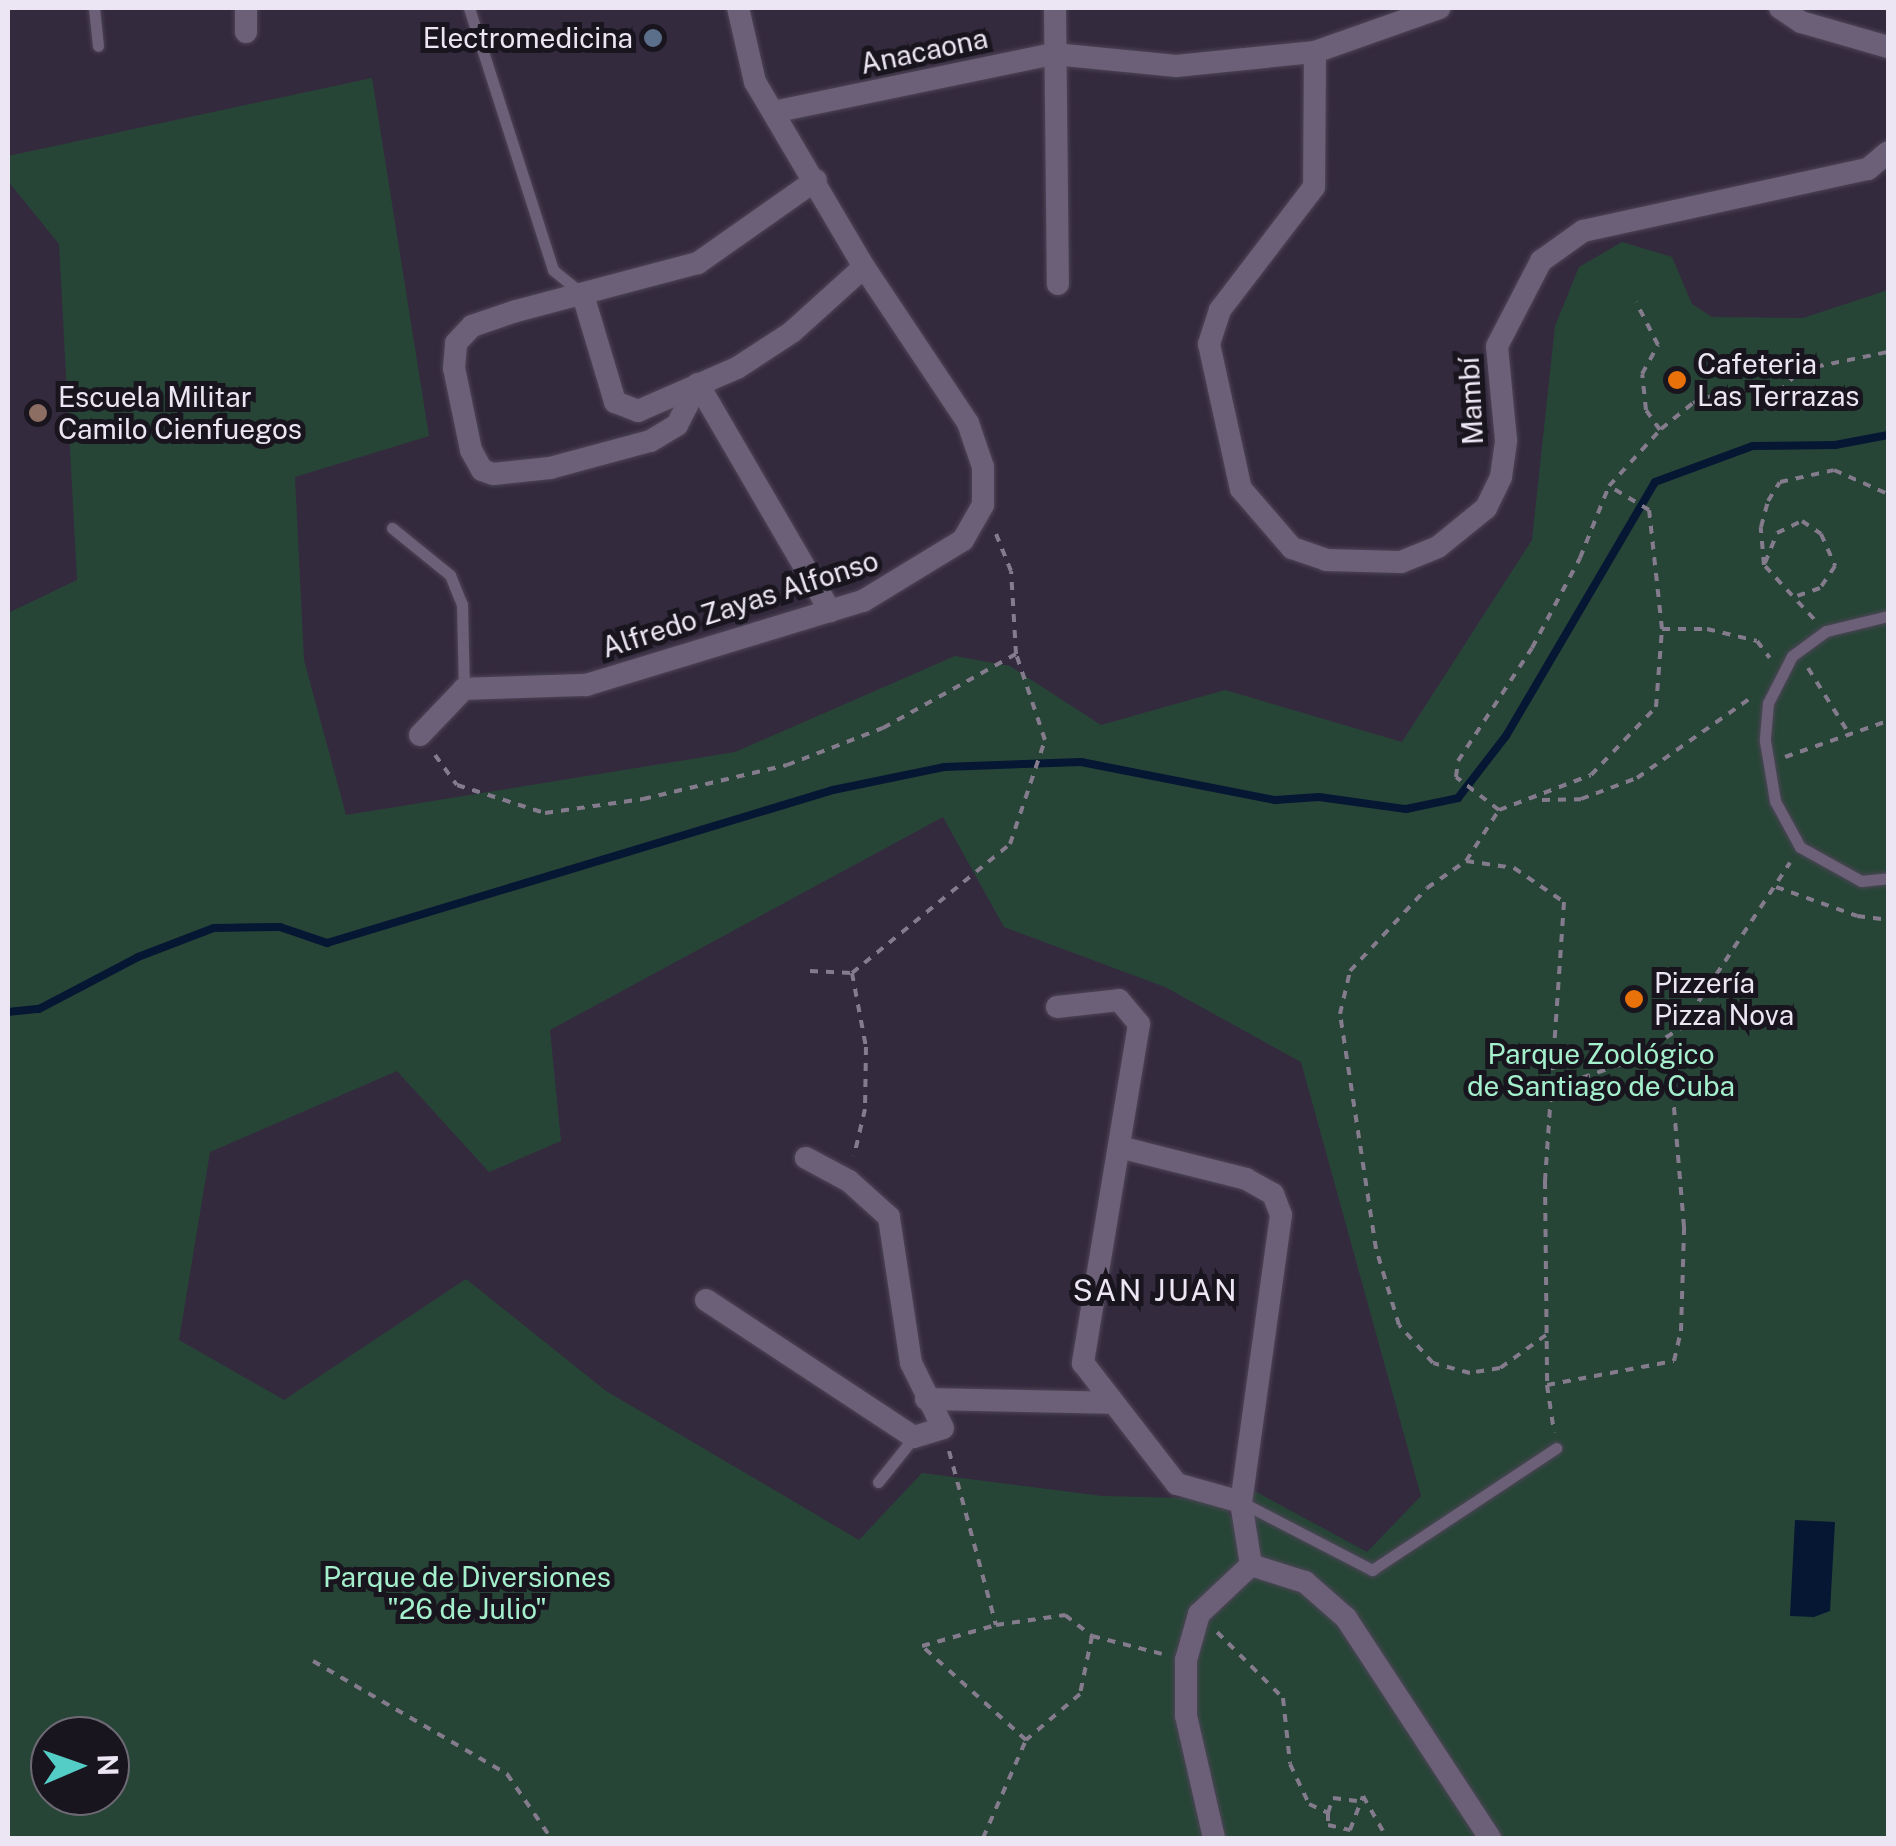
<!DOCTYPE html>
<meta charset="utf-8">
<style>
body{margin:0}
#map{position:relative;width:1896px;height:1846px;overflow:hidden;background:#342a3e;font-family:"Public Sans",sans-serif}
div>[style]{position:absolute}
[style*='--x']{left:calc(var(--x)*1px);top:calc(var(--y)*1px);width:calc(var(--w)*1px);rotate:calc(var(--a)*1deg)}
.green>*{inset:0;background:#274537}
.water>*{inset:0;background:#061733}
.stream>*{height:8px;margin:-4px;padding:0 4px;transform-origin:4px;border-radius:4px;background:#061733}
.path>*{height:4px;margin-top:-2px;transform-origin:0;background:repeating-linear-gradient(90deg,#847b8d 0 8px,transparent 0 16px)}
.roads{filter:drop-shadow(0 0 2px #4d4556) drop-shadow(0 0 2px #4d4556)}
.service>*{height:11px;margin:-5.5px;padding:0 5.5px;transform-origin:5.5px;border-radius:5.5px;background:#6b6077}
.minor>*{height:22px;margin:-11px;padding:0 11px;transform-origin:11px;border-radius:11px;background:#6b6077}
.dots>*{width:28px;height:28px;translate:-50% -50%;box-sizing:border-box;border:5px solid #19151e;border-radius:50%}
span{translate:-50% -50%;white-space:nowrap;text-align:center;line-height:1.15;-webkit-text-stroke:10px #19151e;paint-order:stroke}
.poi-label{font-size:28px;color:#ece6f4}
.right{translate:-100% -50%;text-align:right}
.left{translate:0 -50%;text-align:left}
.street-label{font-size:28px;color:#ece6f4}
.park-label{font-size:28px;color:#a4efcc}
.neighbourhood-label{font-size:30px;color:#ece6f4;letter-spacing:2.5px}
.frame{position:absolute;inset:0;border:10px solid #ece6f4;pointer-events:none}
.north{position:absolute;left:30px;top:1716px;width:100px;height:100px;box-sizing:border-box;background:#19151e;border:2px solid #6d6974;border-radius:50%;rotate:88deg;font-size:28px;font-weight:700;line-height:40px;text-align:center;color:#ece6f4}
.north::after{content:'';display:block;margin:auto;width:35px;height:45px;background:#54cdc6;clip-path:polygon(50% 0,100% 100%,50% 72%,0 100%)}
</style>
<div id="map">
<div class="green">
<div style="clip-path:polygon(evenodd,372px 78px,429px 436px,295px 477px,304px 660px,346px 815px,735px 752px,955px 656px,1010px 666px,1101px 725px,1225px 690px,1402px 742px,1532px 540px,1555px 326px,1579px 267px,1622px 242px,1672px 257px,1692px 304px,1712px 317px,1803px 318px,1888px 290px,1888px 1838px,8px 1838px,8px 613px,77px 580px,59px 244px,8px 181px,8px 156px,372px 78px,943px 817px,1004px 927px,1165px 987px,1301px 1062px,1421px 1496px,1367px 1552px,1247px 1487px,1244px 1522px,1229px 1515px,1228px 1499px,1102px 1496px,922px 1473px,859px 1540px,606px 1391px,466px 1279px,284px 1400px,179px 1340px,210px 1152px,397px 1071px,489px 1172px,561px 1141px,550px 1030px,943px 817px,372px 78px,50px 1736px,110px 1736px,110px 1796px,50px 1796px,50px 1736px)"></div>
</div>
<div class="water">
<div style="clip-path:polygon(1795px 1520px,1835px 1522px,1830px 1611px,1814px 1617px,1790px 1616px)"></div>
</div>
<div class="stream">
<div style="--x:8;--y:1012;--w:31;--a:-6"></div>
<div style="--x:39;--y:1009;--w:112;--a:-27.7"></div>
<div style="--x:138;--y:957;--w:81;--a:-20.9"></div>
<div style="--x:214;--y:928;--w:66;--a:-0.9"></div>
<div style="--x:280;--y:927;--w:50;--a:18.8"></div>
<div style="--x:327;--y:943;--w:529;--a:-16.82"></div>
<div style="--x:833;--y:790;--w:113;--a:-11.7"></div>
<div style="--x:944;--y:767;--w:137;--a:-2.1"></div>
<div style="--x:1081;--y:762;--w:198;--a:11.1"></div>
<div style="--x:1275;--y:800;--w:44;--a:-3.9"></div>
<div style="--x:1319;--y:797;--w:88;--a:7.9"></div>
<div style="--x:1406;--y:809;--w:53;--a:-11.9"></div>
<div style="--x:1458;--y:798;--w:78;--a:-52.3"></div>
<div style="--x:1506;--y:736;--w:294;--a:-59.6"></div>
<div style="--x:1655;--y:482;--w:104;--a:-20.2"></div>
<div style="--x:1753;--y:446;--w:82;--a:-0.7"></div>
<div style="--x:1835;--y:445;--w:54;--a:-10.7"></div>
</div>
<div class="path">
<div style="--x:1661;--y:429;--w:41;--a:-39.1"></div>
<div style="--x:1693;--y:403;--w:30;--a:-21"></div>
<div style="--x:1721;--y:392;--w:58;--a:0"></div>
<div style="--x:1779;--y:392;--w:30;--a:-46"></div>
<div style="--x:1800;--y:370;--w:90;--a:-11.6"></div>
<div style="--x:1765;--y:563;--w:32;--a:-68"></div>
<div style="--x:1777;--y:533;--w:28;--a:-26"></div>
<div style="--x:1802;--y:521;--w:23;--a:34"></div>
<div style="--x:1821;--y:534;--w:35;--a:66"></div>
<div style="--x:1835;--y:566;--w:27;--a:124"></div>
<div style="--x:1820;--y:588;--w:31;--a:161"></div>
<div style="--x:1814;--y:619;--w:74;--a:-132.8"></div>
<div style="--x:1764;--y:565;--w:38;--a:-95"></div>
<div style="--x:1761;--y:527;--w:27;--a:-75"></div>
<div style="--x:1768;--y:501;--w:22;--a:-58"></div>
<div style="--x:1780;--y:482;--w:55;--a:-12.5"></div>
<div style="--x:1834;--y:470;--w:59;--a:24"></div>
<div style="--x:1662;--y:629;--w:45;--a:0"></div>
<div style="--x:1707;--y:629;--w:51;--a:13.5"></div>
<div style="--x:1757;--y:641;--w:21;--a:53"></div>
<div style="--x:1808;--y:668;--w:75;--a:58"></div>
<div style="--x:435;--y:755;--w:37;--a:54"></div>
<div style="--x:457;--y:785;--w:92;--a:17.7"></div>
<div style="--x:545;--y:813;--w:99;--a:-8.1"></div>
<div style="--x:643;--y:799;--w:148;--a:-13.3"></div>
<div style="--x:787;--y:765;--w:103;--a:-21.1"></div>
<div style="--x:883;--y:728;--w:152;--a:-29.1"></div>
<div style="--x:1785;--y:757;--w:109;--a:-19.3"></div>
<div style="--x:1542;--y:800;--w:39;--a:-1"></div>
<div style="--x:1581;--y:799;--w:60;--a:-20.6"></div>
<div style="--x:1637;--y:778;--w:137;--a:-35.2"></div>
<div style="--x:1499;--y:810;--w:54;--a:-142.5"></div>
<div style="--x:1456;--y:777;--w:16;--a:-83"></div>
<div style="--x:1458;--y:761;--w:135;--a:-56.8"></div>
<div style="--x:1532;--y:648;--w:102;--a:-61.9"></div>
<div style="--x:1580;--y:558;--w:78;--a:-68.1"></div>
<div style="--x:1609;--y:486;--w:76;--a:-47.7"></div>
<div style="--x:1660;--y:430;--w:24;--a:-125"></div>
<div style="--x:1646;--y:410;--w:36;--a:-96"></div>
<div style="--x:1642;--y:374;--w:33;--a:-61"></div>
<div style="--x:1658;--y:345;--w:48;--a:-117.1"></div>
<div style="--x:1466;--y:861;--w:49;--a:8.3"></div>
<div style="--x:1514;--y:868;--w:60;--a:34.2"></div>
<div style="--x:1564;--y:902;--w:280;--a:93.9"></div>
<div style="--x:1545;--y:1181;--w:204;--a:89.4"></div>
<div style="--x:1547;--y:1385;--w:48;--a:81.5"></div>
<div style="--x:1776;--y:887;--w:86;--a:19.7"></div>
<div style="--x:1857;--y:916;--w:31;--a:7"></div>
<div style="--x:810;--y:971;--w:42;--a:2.7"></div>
<div style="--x:852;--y:973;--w:204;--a:-39.2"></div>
<div style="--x:1010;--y:844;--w:110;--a:-71.4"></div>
<div style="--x:1045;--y:740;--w:91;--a:-108.6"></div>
<div style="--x:1016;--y:654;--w:83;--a:-93.4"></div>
<div style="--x:1011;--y:571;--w:40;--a:-112"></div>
<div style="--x:852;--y:973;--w:75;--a:79.3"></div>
<div style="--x:866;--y:1047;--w:62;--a:90.9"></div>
<div style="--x:865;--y:1109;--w:48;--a:103.2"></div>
<div style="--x:1552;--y:1088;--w:77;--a:-18.9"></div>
<div style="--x:1625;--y:1063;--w:66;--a:-32"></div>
<div style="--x:1681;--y:1028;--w:198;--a:-56.6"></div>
<div style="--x:1546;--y:1335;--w:57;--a:144.3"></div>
<div style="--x:1500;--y:1368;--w:30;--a:171"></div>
<div style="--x:1470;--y:1373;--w:38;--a:-165"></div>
<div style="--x:1433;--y:1363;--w:51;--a:-131.8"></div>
<div style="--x:1399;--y:1325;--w:79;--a:-106.8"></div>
<div style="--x:1376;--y:1249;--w:238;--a:-98.7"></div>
<div style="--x:1340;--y:1014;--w:44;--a:-76.9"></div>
<div style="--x:1350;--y:971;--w:113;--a:-47.1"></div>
<div style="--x:1427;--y:888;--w:47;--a:-34.7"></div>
<div style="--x:1466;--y:861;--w:61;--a:-57.1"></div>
<div style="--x:1499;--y:810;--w:98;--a:-20.8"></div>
<div style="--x:1591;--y:775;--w:94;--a:-46.3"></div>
<div style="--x:1656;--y:707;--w:78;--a:-85.6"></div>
<div style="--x:1662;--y:629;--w:120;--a:-96.2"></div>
<div style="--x:1649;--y:510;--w:47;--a:-149"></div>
<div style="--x:1547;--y:1385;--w:129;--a:-10.7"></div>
<div style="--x:1674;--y:1361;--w:31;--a:-77"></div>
<div style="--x:1681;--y:1331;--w:104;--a:-88.3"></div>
<div style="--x:1684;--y:1227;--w:192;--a:-94.8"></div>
<div style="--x:949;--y:1451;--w:180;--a:74.9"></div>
<div style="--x:1217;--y:1632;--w:93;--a:45"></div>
<div style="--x:1283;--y:1698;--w:66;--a:83.9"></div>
<div style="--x:1290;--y:1764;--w:44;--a:64.6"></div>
<div style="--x:1309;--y:1804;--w:21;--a:25"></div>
<div style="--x:1328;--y:1813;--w:12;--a:90"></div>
<div style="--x:1328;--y:1825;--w:23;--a:13"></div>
<div style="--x:1350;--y:1830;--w:36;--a:-69"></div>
<div style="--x:1363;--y:1796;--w:48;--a:60.3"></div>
<div style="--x:1092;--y:1636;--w:59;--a:101.7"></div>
<div style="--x:1080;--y:1694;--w:71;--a:139.6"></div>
<div style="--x:1026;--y:1740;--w:140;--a:-137.9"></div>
<div style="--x:922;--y:1646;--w:77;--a:-15.8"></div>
<div style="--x:996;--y:1625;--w:70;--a:-8.2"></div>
<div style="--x:1065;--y:1615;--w:34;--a:38"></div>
<div style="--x:1092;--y:1636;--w:72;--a:14.4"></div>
<div style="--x:313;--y:1661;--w:225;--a:30.2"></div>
<div style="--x:507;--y:1774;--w:78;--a:55.5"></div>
<div style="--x:1328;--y:1813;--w:16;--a:-72"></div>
<div style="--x:1333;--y:1798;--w:24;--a:7"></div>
<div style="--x:983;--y:1838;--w:107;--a:-66.3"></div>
</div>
<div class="roads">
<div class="service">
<div style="--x:94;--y:8;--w:38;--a:84"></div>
<div style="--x:469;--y:8;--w:275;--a:72.2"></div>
<div style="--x:553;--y:270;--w:35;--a:39"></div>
<div style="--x:392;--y:528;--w:75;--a:39"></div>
<div style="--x:450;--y:575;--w:31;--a:68"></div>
<div style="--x:462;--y:604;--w:85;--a:88.7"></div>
<div style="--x:1888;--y:616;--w:64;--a:166.4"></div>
<div style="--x:1826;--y:631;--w:42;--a:143.7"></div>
<div style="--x:1792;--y:656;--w:53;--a:117.1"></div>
<div style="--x:1768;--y:703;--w:38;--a:95"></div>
<div style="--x:1765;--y:741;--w:61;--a:80.5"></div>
<div style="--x:1775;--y:801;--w:52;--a:61.5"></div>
<div style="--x:1800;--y:847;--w:70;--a:29.1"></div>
<div style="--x:1861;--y:881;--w:27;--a:-6"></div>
<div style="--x:878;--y:1482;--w:58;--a:-51.3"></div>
<div style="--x:1241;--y:1502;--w:148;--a:27.4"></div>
<div style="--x:1372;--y:1570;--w:221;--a:-33.5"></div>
</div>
<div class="minor">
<div style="--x:246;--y:8;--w:24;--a:90"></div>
<div style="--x:1055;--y:8;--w:276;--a:89.4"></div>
<div style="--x:1780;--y:8;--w:25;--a:34"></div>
<div style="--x:1801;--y:22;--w:91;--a:16"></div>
<div style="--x:1315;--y:52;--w:135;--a:90.4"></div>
<div style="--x:1314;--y:187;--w:155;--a:127.4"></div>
<div style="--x:1220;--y:310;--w:36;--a:108"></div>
<div style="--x:1209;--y:344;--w:148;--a:77.6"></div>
<div style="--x:1241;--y:489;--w:78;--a:49.2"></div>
<div style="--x:1292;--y:548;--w:36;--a:19"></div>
<div style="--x:1326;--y:560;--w:75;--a:1.5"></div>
<div style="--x:1401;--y:562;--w:40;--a:-22"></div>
<div style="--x:1438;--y:547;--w:62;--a:-39.1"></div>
<div style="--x:1486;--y:508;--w:34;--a:-64"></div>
<div style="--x:1501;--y:477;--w:37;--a:-82"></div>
<div style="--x:1506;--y:440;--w:94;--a:-95.5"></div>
<div style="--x:1497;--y:346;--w:96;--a:-62.6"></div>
<div style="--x:1541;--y:261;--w:52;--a:-35.5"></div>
<div style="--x:1583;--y:231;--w:292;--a:-12.3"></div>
<div style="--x:1868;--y:169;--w:26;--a:-40"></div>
<div style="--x:773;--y:112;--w:287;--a:-11.7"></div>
<div style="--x:1054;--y:54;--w:123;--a:5.6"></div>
<div style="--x:1176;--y:66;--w:140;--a:-5.8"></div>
<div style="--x:1315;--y:52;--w:132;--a:-19.5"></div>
<div style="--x:583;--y:295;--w:112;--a:73.3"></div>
<div style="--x:615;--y:402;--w:25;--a:21"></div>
<div style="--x:638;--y:411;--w:108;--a:-23.5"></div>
<div style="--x:737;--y:368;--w:66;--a:-33.2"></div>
<div style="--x:792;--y:332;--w:97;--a:-42.1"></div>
<div style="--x:698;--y:384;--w:46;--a:117.1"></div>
<div style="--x:677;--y:425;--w:31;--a:149"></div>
<div style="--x:650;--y:441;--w:104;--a:164.9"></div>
<div style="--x:550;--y:468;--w:57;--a:174"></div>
<div style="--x:493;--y:474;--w:12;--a:-160"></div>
<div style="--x:482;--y:470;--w:23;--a:-119"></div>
<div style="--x:471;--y:450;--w:84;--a:-101.7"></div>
<div style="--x:454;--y:368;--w:25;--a:-85"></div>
<div style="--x:456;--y:343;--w:23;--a:-47"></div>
<div style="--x:472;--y:326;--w:46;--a:-18.8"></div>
<div style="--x:516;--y:311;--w:188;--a:-14.8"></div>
<div style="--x:698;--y:263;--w:144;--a:-35.1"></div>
<div style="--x:698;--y:384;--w:263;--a:59.8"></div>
<div style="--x:420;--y:735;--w:64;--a:-46.3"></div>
<div style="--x:464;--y:689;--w:122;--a:-1.9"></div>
<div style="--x:586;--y:685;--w:289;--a:-16.9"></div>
<div style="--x:863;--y:601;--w:117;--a:-31.4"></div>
<div style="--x:963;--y:540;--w:40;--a:-60.3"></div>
<div style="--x:983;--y:505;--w:38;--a:-90"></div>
<div style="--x:983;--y:467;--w:46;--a:-108.8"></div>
<div style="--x:968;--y:423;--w:187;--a:-123.7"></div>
<div style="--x:864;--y:267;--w:215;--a:-120.5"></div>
<div style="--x:755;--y:82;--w:76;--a:-102.9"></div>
<div style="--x:1057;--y:1007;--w:62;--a:-6.4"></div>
<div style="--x:1119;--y:1000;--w:31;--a:50"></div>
<div style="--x:1139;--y:1024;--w:344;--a:99.4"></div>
<div style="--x:1083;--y:1363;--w:153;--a:52.2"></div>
<div style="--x:1177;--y:1484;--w:66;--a:15.7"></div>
<div style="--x:1119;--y:1147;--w:131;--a:14.1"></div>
<div style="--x:1246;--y:1179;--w:31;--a:29"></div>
<div style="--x:1273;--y:1194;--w:22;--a:69"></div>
<div style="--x:1281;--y:1215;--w:290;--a:97.9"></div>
<div style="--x:1241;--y:1502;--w:64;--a:81"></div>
<div style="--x:706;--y:1300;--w:249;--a:33.4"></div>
<div style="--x:914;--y:1437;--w:30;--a:-17"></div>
<div style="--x:943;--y:1428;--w:72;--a:-116.2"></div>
<div style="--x:911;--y:1363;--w:148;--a:-98.6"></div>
<div style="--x:889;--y:1217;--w:54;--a:-138"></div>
<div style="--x:849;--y:1181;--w:49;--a:-151.9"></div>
<div style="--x:926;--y:1399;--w:185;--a:1.2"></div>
<div style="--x:1251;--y:1565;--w:57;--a:17.5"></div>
<div style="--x:1305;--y:1582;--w:55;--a:41.3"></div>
<div style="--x:1346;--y:1618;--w:263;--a:56.8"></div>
<div style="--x:1214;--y:1838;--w:125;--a:-102.9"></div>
<div style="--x:1186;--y:1716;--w:56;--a:-90"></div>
<div style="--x:1186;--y:1660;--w:48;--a:-74.2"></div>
<div style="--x:1199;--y:1614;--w:71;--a:-43.3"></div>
</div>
</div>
<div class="dots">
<div style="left:653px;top:38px;background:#5c6f8a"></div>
<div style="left:1677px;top:380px;background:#e8710a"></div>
<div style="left:38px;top:413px;background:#8d6e63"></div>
<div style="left:1634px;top:999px;background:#e8710a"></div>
</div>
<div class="poi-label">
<span class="right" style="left:633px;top:38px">Electromedicina</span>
<span class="left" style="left:1697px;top:380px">Cafeteria<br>Las Terrazas</span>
<span class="left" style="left:58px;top:413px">Escuela Militar<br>Camilo Cienfuegos</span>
<span class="left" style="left:1654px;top:999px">Pizzería<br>Pizza Nova</span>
</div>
<div class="street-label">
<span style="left:924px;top:51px;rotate:-12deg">Anacaona</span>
<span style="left:1471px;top:401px;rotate:-93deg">Mambí</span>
<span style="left:740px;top:604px;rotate:-18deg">Alfredo Zayas Alfonso</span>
</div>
<div class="park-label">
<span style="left:1601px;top:1070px">Parque Zoológico<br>de Santiago de Cuba</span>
<span style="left:467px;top:1593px">Parque de Diversiones<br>"26 de Julio"</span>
</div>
<div class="neighbourhood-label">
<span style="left:1156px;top:1290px">SAN JUAN</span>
</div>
<div class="frame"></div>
<div class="north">N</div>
</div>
